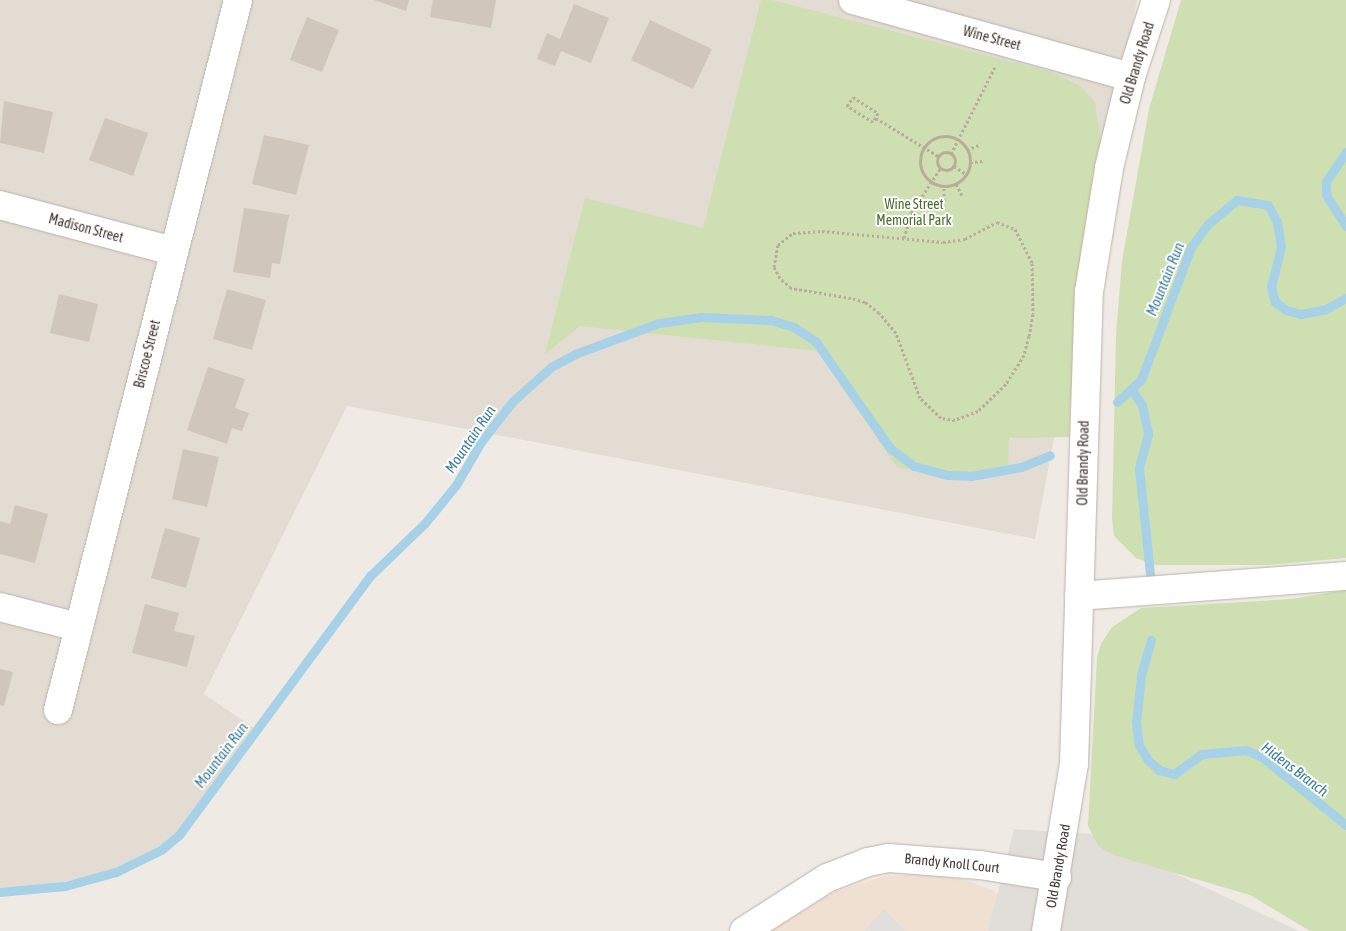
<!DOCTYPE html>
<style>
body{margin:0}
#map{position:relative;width:1346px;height:931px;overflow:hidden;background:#efebe4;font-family:"Asap Condensed",sans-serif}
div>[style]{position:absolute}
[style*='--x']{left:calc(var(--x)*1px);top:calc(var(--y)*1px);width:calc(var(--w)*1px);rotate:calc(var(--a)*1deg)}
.residential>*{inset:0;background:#e3dcd2}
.commercial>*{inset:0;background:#f0e0d1}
.industrial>*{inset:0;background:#e1ddd9}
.green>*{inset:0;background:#cedfb1}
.parking>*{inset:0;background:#e1dedc}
.stream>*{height:9px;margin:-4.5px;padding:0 4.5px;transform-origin:4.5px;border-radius:4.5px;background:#a6d1e6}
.building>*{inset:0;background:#d0c6bb}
.path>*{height:3px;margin-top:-1.5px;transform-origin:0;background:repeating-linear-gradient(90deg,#baac9b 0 2.5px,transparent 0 5px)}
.path>.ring{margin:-1.5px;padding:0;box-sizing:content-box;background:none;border:3px solid #baac9b;border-radius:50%}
.roads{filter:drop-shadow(0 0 1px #bab2a8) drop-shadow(0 0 1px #bab2a8)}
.minor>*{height:28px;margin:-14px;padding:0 14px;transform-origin:14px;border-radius:14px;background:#fff}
span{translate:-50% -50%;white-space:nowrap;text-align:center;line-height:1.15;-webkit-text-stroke:4px #fff;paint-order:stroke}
.street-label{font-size:14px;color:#413b34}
.park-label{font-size:14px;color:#4b6b2f}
.water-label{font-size:15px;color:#3b7d9f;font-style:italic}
</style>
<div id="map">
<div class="residential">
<div style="clip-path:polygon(0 0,1137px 0,1035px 539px,347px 406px,204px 694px,257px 730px,169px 843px,116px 872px,10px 892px,0 891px)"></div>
</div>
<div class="commercial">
<div style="clip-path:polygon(923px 874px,962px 879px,992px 890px,1000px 896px,1024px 931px,770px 931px,836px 891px,882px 877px)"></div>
</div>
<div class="industrial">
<div style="clip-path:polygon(1014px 829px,1090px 834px,1299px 931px,988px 931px)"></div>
</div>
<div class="green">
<div style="clip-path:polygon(761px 0,772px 0,1051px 72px,1080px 86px,1095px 102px,1100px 138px,1076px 284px,1069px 437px,1009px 438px,1008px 466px,968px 479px,897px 467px,818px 351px,580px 326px,545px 354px,585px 198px,703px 228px)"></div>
<div style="clip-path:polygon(1181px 0,1346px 0,1346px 558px,1268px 565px,1156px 565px,1136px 558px,1114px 536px,1112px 519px,1116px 335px,1122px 261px,1149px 109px)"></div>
<div style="clip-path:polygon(1346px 590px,1346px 931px,1310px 931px,1250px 895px,1117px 856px,1099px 847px,1088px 826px,1097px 658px,1101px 644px,1112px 627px,1141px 608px,1291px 599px)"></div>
</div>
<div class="parking">
<div style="clip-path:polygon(884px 909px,905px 931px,864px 931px)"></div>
</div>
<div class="stream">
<div style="--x:1346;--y:152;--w:36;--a:124"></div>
<div style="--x:1326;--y:182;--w:13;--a:90"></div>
<div style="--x:1326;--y:195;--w:37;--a:57"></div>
<div style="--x:1132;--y:390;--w:18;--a:56"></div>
<div style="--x:1142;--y:405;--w:30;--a:78"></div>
<div style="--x:1148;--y:434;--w:35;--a:105"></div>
<div style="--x:1139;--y:468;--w:108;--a:84.1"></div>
<div style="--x:1117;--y:402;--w:33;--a:-43"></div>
<div style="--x:1141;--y:380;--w:142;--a:-69.4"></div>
<div style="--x:1191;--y:247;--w:29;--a:-54"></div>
<div style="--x:1208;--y:224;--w:38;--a:-40"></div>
<div style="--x:1237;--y:200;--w:31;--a:9"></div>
<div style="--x:1268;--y:205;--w:19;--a:62"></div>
<div style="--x:1277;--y:222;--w:25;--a:81"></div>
<div style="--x:1281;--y:247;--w:41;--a:104"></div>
<div style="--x:1271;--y:287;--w:16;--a:75"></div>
<div style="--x:1275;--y:302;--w:14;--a:36"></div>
<div style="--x:1286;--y:310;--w:16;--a:15"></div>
<div style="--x:1301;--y:314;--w:25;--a:-11"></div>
<div style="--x:1326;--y:309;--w:23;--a:-29"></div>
<div style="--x:1151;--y:640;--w:37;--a:106"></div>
<div style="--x:1141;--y:676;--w:46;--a:96.2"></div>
<div style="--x:1136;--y:722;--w:23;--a:83"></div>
<div style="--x:1139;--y:745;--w:17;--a:59"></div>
<div style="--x:1148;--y:760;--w:15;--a:42"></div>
<div style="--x:1159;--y:770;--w:16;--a:15"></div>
<div style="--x:1174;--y:774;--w:34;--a:-36"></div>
<div style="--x:1202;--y:754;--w:44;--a:-5.2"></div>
<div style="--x:1246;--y:750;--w:17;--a:24"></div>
<div style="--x:1262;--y:757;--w:108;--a:39"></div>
<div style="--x:0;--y:892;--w:65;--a:-5.3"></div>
<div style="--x:65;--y:886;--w:53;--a:-15.4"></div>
<div style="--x:116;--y:872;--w:50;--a:-26.1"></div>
<div style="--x:161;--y:850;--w:23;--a:-40"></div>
<div style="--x:179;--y:835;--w:323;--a:-53.6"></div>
<div style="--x:371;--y:575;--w:75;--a:-43.9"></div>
<div style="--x:425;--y:523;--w:49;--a:-50.8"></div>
<div style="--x:456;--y:485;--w:50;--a:-59.8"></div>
<div style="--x:481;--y:442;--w:51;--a:-52.2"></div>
<div style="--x:512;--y:402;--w:52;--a:-41.9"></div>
<div style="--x:551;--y:367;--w:27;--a:-28"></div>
<div style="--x:575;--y:354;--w:90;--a:-20.3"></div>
<div style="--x:659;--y:323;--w:42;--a:-8.1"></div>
<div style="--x:701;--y:317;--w:70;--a:2.5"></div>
<div style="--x:771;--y:320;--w:24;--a:17"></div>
<div style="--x:794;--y:327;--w:27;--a:34"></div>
<div style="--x:816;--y:342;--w:129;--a:55.1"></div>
<div style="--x:890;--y:448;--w:30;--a:37"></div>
<div style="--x:914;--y:466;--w:34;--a:15"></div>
<div style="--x:947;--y:475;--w:24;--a:2"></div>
<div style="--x:971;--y:476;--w:51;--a:-10.2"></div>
<div style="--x:1021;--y:467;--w:31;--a:-22"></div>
</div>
<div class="building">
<div style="clip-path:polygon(374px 0,409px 0,406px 11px)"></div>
<div style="clip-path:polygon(433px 0,496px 0,491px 28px,430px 17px)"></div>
<div style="clip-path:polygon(574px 4px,609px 18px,591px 63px,561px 51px,555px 66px,537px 59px,547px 33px,560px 39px)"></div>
<div style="clip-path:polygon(307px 17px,339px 30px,322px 72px,290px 60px)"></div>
<div style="clip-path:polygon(650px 20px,712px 49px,693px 89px,631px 60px)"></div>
<div style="clip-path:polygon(4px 101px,53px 112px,44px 153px,0 143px)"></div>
<div style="clip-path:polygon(105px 118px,148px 133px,133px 176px,89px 160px)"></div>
<div style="clip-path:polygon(264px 135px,309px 145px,296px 195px,252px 184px)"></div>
<div style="clip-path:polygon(244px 208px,289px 215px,280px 264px,272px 263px,270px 278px,233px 272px)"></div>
<div style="clip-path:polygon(227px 289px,266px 300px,252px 350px,213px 339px)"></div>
<div style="clip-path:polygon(59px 294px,98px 304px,89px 342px,50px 333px)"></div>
<div style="clip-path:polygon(208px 367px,245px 379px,235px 408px,249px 413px,242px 431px,232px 428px,227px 444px,187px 430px)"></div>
<div style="clip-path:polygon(183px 449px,219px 457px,207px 507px,172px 499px)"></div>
<div style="clip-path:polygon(15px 505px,48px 514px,35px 563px,0 554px,0 521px,10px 524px)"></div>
<div style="clip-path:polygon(165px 528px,200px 538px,186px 588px,151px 578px)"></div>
<div style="clip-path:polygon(145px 604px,179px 613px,174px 631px,195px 636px,187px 667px,132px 653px)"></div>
<div style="clip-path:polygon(0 669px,13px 672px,4px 706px,0 705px)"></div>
</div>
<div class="path">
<div style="--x:853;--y:97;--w:30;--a:33"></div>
<div style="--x:878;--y:113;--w:10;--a:119"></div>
<div style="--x:873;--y:122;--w:31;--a:-148"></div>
<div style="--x:847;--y:106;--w:11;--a:-56"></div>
<div style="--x:876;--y:118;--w:73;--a:31.5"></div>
<div class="ring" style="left:920px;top:136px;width:47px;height:47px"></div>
<div style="--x:967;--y:150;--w:15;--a:-23"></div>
<div class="ring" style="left:937px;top:152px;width:15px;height:15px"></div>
<div style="--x:951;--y:154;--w:97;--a:-63.2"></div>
<div style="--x:970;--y:162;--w:14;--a:-4"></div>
<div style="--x:954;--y:166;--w:14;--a:34"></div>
<div style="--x:956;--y:184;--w:15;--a:62"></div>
<div style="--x:944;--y:201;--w:15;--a:-90"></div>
<div style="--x:997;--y:222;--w:19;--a:21"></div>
<div style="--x:1015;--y:229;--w:38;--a:63"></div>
<div style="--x:1032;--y:263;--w:51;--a:88.9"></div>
<div style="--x:1033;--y:314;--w:22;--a:100"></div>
<div style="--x:1029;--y:336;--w:20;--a:105"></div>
<div style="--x:1024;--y:355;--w:34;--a:122"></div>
<div style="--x:1006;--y:384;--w:39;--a:136"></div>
<div style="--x:978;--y:411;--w:25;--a:159"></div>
<div style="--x:955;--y:420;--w:14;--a:-172"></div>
<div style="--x:941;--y:418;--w:29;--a:-136"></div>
<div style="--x:920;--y:398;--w:69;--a:-110.3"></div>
<div style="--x:896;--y:333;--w:26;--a:-130"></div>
<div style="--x:879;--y:313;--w:18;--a:-142"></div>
<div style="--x:865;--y:302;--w:15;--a:-164"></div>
<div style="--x:851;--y:298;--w:61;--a:-170.5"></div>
<div style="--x:791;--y:288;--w:15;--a:-138"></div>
<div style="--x:780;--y:278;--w:13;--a:-119"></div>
<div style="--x:774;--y:267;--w:22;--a:-80"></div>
<div style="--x:778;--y:245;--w:19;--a:-39"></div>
<div style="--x:793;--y:233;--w:29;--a:-4"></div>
<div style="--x:822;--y:231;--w:121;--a:5.2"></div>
<div style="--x:943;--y:242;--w:22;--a:-8"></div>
<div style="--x:965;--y:239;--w:36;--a:-28"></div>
<div style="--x:904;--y:238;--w:26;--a:-74"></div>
<div style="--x:911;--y:213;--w:53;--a:-56.6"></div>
</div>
<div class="roads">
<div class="minor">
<div style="--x:853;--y:0;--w:288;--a:15.5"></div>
<div style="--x:0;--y:205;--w:179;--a:14.9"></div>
<div style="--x:1079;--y:596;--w:268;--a:-4.3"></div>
<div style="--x:0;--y:607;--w:81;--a:14.4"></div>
<div style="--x:58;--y:710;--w:732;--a:-75.77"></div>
<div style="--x:744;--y:931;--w:98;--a:-32.6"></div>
<div style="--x:827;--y:878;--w:44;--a:-21.3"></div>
<div style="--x:868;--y:862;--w:21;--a:-11"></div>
<div style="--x:889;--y:858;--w:91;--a:4.4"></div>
<div style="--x:980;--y:865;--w:78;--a:8.9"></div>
<div style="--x:1046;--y:931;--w:169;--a:-80.5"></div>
<div style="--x:1074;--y:764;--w:472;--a:-88.2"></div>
<div style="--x:1089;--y:292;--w:126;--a:-80.8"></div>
<div style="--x:1109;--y:168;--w:94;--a:-76.4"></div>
<div style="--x:1131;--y:77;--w:81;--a:-72"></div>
</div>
</div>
<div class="street-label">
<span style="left:992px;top:38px;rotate:15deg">Wine Street</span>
<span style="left:1137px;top:63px;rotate:-73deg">Old Brandy Road</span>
<span style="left:86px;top:228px;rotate:15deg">Madison Street</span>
<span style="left:147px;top:354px;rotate:-76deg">Briscoe Street</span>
<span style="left:1083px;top:463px;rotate:-89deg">Old Brandy Road</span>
<span style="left:952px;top:863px;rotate:6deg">Brandy Knoll Court</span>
<span style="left:1058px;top:866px;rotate:-80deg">Old Brandy Road</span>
</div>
<div class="park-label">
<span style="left:914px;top:212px">Wine Street<br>Memorial Park</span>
</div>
<div class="water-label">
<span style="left:1165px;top:279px;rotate:-68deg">Mountain Run</span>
<span style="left:470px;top:439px;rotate:-56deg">Mountain Run</span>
<span style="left:221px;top:755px;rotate:-53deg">Mountain Run</span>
<span style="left:1295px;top:769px;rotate:37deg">Hidens Branch</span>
</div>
</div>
